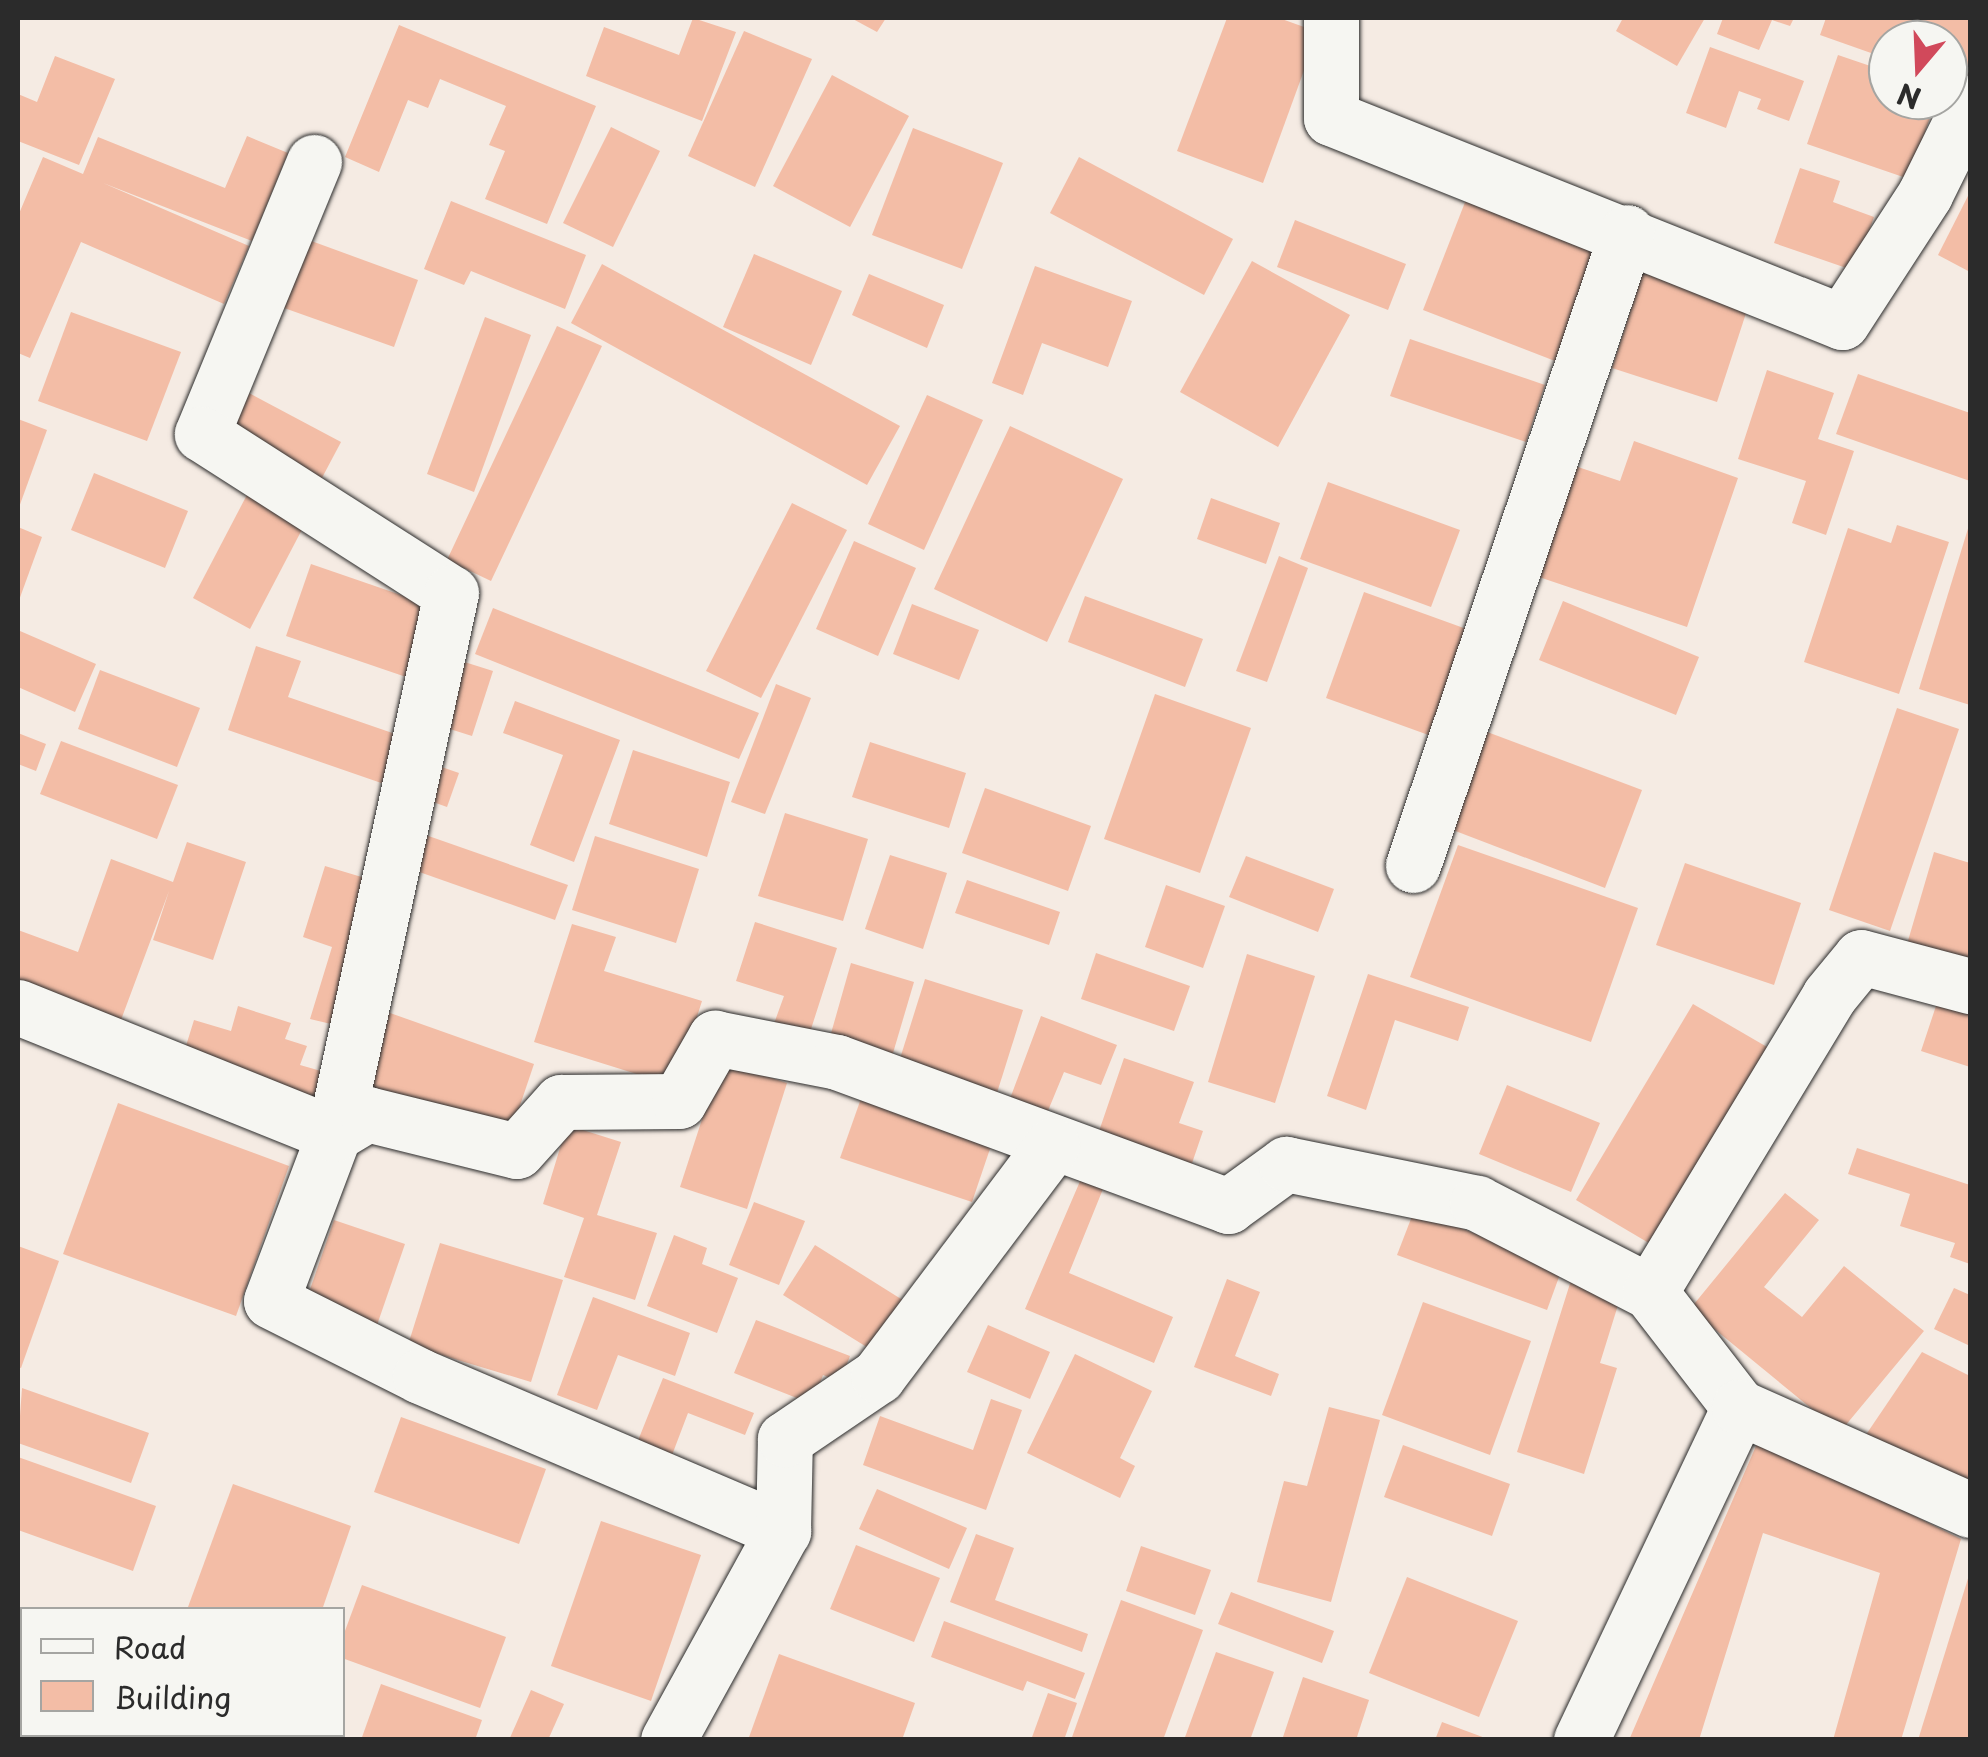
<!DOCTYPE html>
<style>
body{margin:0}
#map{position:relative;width:1988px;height:1757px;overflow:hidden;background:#f5ebe3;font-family:"Playpen Sans",sans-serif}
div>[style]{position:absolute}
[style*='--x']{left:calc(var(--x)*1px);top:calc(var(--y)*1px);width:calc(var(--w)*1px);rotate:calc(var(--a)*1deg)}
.building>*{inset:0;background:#f3bda6}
.roads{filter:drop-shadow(0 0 2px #2b2b2b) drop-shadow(0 0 2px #2b2b2b)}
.minor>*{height:55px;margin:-27.5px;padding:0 27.5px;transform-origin:27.5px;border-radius:27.5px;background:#f6f6f2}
span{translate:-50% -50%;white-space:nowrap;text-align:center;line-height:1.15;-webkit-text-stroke:8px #f6f6f2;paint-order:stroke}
.frame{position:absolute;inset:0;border:20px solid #2b2b2b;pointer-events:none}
.legend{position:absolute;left:20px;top:1607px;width:325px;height:130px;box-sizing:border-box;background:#f6f6f2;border:2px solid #a5a5a2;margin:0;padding:12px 18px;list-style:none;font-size:30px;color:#2b2b2b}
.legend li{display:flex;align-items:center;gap:20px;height:50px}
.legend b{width:50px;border:2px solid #a5a5a2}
.north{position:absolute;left:1868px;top:20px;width:100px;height:100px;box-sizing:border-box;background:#f6f6f2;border:2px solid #a5a5a2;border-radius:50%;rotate:199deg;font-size:28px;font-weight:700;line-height:40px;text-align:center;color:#2b2b2b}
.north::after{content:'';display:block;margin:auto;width:35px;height:45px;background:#d1495b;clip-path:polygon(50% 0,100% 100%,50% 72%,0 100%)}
</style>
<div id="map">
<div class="building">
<div style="clip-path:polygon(693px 18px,736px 32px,702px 121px,586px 76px,604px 27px,679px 55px)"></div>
<div style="clip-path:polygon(851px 18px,886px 18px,877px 32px)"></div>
<div style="clip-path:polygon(1227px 18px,1279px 18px,1318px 32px,1263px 183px,1177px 151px)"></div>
<div style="clip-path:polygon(1623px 18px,1705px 18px,1677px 66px,1616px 31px)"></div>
<div style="clip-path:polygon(1723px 18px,1794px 18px,1790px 26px,1772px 20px,1759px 50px,1717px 34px)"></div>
<div style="clip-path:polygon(1826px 18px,1970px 18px,1968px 87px,1948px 80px,1948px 40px,1888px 40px,1888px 59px,1820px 35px)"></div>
<div style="clip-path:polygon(399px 25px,596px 106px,547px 224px,485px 199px,505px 151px,489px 145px,506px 106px,440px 79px,428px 108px,408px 100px,379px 172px,345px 157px)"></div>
<div style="clip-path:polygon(744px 31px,812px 59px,755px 187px,688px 156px)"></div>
<div style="clip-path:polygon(1710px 47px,1804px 81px,1789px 121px,1757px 109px,1761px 99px,1739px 91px,1726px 128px,1686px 113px)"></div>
<div style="clip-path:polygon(1838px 55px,1888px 72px,1888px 100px,1936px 100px,1909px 179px,1807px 144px)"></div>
<div style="clip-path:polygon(55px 56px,115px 79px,79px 165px,18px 141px,18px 94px,37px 102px)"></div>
<div style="clip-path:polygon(832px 75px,909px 116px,850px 227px,773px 186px)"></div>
<div style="clip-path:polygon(611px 127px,660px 151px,613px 247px,563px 223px)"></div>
<div style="clip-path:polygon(913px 128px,1003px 163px,962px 269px,872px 235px)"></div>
<div style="clip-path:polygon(247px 136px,288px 153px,252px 241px,103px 183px,249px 246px,224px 304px,81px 242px,30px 358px,18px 353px,18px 216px,43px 157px,83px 174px,98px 137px,225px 188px)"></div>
<div style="clip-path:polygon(1079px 157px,1233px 239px,1204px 295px,1050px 213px)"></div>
<div style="clip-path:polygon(1800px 168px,1840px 181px,1833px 202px,1874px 217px,1855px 271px,1774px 243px)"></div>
<div style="clip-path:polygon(1469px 192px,1614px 246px,1568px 366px,1423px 310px)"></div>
<div style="clip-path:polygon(1970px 192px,1970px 272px,1938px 255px)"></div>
<div style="clip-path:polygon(451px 201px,586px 255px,565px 309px,471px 271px,464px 285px,424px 269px)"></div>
<div style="clip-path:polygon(1295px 220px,1406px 264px,1388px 310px,1277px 267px)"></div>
<div style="clip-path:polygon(295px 235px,418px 280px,394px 347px,270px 303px)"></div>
<div style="clip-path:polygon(754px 254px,842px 291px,811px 365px,723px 327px)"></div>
<div style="clip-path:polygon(1252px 261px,1350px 315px,1278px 447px,1180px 392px)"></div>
<div style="clip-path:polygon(602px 264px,900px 426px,867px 485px,571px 323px)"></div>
<div style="clip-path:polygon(1035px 266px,1132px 301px,1108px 367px,1042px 343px,1023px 395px,992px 383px)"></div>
<div style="clip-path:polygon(1645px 266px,1750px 301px,1717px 402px,1612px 368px)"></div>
<div style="clip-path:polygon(869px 274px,944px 305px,927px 348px,852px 315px)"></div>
<div style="clip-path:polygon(71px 312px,181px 352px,147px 441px,38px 401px)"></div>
<div style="clip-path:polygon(485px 317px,531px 335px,474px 492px,427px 474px)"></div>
<div style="clip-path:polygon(557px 326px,602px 346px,491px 581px,447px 560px)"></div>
<div style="clip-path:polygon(1410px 339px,1545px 385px,1526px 442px,1390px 396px)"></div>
<div style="clip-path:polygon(1767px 370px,1834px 393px,1818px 439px,1854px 451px,1826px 535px,1792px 523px,1806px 481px,1738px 459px)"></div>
<div style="clip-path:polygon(1858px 374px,1970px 413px,1970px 481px,1836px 434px)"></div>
<div style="clip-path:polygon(232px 384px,341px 442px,315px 491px,206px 434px)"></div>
<div style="clip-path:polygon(927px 395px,983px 420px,924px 550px,868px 524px)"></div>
<div style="clip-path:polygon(18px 419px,47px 430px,18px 510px)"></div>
<div style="clip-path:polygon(1010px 426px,1123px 479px,1047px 642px,934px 589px)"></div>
<div style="clip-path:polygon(1634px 441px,1738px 478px,1687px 627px,1536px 576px,1575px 466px,1620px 481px)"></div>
<div style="clip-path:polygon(94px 473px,188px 511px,165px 568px,71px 530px)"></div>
<div style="clip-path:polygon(1328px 482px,1460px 530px,1431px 607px,1300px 559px)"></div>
<div style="clip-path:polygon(250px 489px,307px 520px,250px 629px,193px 598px)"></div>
<div style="clip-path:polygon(1211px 498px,1280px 523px,1266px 564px,1197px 539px)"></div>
<div style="clip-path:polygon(792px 503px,847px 530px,761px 698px,706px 671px)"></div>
<div style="clip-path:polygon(1970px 522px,1970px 705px,1919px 689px)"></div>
<div style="clip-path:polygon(1897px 525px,1949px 542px,1899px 694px,1804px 662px,1848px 528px,1891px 543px)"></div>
<div style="clip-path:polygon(18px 527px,42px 537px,18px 603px)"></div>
<div style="clip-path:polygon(854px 541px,916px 568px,878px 656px,816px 629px)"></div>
<div style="clip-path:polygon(1279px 556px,1308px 568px,1267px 682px,1236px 671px)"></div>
<div style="clip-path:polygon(311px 564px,433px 606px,409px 678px,286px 636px)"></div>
<div style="clip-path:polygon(1364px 592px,1472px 631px,1434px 737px,1326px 698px)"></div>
<div style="clip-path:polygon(1085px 596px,1203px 639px,1185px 687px,1068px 642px)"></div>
<div style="clip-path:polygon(1563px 601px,1699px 657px,1676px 715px,1539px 660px)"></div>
<div style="clip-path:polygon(912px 604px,979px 630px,959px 680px,893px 654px)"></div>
<div style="clip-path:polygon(493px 608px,759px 713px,739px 759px,475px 654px)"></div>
<div style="clip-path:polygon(20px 631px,96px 664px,75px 712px,18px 687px)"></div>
<div style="clip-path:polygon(256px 646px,301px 661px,288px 697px,404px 737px,387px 785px,228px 730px)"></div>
<div style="clip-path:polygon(455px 659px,493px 671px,472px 736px,434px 724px)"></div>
<div style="clip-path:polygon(100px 670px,200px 708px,177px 767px,78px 729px)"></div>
<div style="clip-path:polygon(776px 684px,811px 698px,765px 814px,731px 802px)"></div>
<div style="clip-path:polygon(1155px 694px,1251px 728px,1200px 873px,1104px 839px)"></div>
<div style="clip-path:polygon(515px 701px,620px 740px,574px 862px,530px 845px,563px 755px,503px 733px)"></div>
<div style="clip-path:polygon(1897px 708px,1959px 729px,1890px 931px,1829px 910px)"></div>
<div style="clip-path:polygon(1482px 730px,1642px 790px,1605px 888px,1445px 827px)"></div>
<div style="clip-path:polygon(18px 733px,46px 744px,36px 771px,18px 764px)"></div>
<div style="clip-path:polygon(61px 741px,178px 785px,157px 839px,40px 794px)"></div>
<div style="clip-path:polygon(870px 742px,966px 773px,949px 828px,852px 797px)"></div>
<div style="clip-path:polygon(633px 750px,730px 782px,707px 857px,609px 824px)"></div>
<div style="clip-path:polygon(430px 763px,459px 773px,447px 807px,419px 797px)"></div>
<div style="clip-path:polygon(985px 788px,1091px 826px,1068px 891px,962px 853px)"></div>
<div style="clip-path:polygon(785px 813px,868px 839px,843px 921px,758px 896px)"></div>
<div style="clip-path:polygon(420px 833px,568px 885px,555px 920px,408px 868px)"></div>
<div style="clip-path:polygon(595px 836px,699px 869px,676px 943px,572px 910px)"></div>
<div style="clip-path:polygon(187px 842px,246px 862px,213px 960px,153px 940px,169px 891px,115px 1036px,18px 1000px,18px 930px,78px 952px,111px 859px,173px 882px)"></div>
<div style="clip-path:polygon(1458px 845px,1638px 908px,1591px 1042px,1410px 977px)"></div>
<div style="clip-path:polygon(1934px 852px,1970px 863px,1970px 970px,1905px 951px)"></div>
<div style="clip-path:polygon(890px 855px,947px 873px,923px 949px,865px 929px)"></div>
<div style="clip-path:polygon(1246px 856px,1334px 889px,1318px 932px,1229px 897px)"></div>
<div style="clip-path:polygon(1685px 863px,1801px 903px,1774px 985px,1656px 945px)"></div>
<div style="clip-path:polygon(325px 866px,375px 881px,331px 1024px,310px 1019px,332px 947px,303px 937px)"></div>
<div style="clip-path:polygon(967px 880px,1060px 912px,1049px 945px,955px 913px)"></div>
<div style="clip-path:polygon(1166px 885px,1225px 906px,1203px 968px,1145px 947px)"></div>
<div style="clip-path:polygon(755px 922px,837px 948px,803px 1054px,767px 1043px,784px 996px,736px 981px)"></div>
<div style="clip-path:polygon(572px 924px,616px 937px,604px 971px,702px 1001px,675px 1086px,534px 1042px)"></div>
<div style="clip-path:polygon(1096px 953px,1190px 986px,1174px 1031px,1081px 999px)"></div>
<div style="clip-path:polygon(1247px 954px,1315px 976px,1275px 1103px,1208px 1082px)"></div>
<div style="clip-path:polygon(851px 963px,914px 982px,888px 1070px,826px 1051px)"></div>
<div style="clip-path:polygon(1368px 974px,1469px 1007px,1458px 1041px,1395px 1020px,1366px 1110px,1327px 1096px)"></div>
<div style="clip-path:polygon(925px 979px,1023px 1010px,996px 1096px,898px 1065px)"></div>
<div style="clip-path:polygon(1939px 997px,1970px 1008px,1970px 1067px,1921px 1051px)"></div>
<div style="clip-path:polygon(1693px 1004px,1781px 1055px,1664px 1252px,1576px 1200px)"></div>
<div style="clip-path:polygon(238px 1006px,291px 1023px,285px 1039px,307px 1046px,300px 1065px,335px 1075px,324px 1109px,181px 1062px,194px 1020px,231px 1031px)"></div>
<div style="clip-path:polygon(376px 1008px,534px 1064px,509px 1138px,350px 1081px)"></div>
<div style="clip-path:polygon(1041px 1016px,1117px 1045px,1101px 1085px,1064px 1072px,1045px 1118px,1008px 1104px)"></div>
<div style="clip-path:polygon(1124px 1058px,1194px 1082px,1179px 1123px,1203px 1131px,1189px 1172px,1096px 1140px)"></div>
<div style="clip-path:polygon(721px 1061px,787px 1083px,747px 1209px,680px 1187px)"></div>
<div style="clip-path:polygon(1507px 1085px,1600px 1123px,1571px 1192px,1479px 1154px)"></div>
<div style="clip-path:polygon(864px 1090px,995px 1134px,972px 1202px,840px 1158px)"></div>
<div style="clip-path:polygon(118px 1103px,289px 1166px,236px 1316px,63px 1254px)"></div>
<div style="clip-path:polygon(567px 1125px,621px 1142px,597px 1215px,657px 1233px,635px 1300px,564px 1277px,584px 1218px,543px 1204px)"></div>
<div style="clip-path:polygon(1857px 1148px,1970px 1185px,1970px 1264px,1950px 1257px,1955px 1243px,1900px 1226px,1910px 1194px,1848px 1174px)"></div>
<div style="clip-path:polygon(1081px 1179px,1103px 1189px,1069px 1273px,1173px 1317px,1154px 1363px,1025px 1309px)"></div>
<div style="clip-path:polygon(1785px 1193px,1819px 1220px,1764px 1287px,1802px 1317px,1844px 1266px,1924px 1331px,1840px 1432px,1690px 1309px)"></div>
<div style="clip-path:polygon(754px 1202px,805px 1221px,779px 1285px,729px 1265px)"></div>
<div style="clip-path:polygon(1414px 1211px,1563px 1266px,1547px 1310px,1397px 1255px)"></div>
<div style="clip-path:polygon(334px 1220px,405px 1244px,376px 1328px,305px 1304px)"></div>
<div style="clip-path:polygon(674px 1235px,707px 1248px,702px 1264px,738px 1278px,717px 1333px,647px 1306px)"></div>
<div style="clip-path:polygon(440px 1243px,563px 1280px,531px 1382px,408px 1345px)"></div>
<div style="clip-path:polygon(815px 1245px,917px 1309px,886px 1359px,783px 1295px)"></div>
<div style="clip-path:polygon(18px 1246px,59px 1261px,21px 1368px,18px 1367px)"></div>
<div style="clip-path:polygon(1573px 1274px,1623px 1289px,1600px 1363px,1617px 1368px,1584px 1474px,1517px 1452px)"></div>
<div style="clip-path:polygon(1227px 1279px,1260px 1292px,1235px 1356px,1279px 1374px,1271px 1396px,1194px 1367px)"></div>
<div style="clip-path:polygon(1954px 1288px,1970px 1295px,1970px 1346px,1934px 1329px)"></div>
<div style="clip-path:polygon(593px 1297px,690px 1333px,675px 1376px,618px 1355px,597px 1410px,557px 1395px)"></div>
<div style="clip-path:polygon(1423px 1302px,1531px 1341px,1490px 1455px,1382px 1415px)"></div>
<div style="clip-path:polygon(756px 1320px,850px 1356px,840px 1382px,823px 1375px,812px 1404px,734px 1373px)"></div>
<div style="clip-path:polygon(988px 1325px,1050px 1352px,1030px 1399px,967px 1372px)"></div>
<div style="clip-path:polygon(1922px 1352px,1970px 1376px,1970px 1498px,1859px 1445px)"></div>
<div style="clip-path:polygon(1075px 1354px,1152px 1391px,1120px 1458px,1135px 1466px,1120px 1498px,1027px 1453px)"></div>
<div style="clip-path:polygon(663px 1378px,754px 1413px,745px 1435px,688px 1413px,669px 1463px,635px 1448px)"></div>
<div style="clip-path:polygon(22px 1388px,149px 1433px,131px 1483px,18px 1443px)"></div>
<div style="clip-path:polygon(991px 1399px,1022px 1410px,986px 1510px,863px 1465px,880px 1416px,973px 1450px)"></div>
<div style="clip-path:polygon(1329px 1407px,1380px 1420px,1331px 1602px,1257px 1582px,1284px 1481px,1307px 1486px)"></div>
<div style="clip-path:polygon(401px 1417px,546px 1469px,519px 1544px,374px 1492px)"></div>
<div style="clip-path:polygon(1759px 1439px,1961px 1539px,1901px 1740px,1833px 1740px,1880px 1573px,1763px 1533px,1699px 1740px,1629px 1740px)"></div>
<div style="clip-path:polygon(1403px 1445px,1510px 1484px,1492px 1536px,1384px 1497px)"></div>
<div style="clip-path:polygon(18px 1457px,156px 1506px,133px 1571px,18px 1530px)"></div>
<div style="clip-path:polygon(233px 1484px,351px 1526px,322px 1610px,188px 1607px)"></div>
<div style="clip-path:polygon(877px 1489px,967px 1528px,949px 1569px,859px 1529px)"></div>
<div style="clip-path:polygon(601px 1521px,701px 1555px,651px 1701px,551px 1666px)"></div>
<div style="clip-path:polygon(976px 1534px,1014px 1548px,995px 1600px,1088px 1634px,1082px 1652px,950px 1602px)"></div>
<div style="clip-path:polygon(856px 1545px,940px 1578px,914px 1642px,830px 1609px)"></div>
<div style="clip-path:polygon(1141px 1546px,1211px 1570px,1195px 1615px,1126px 1591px)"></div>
<div style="clip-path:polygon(1970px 1572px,1970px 1740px,1918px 1740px)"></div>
<div style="clip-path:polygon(1407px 1577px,1518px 1621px,1479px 1717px,1369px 1673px)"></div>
<div style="clip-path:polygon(362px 1585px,506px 1637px,480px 1708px,342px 1658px,342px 1639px)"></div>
<div style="clip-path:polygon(1231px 1592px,1334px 1631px,1322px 1663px,1218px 1624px)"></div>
<div style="clip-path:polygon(1121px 1600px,1203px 1630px,1163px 1740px,1071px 1740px)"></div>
<div style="clip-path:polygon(944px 1621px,1085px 1673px,1075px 1699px,1027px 1681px,1023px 1691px,931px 1657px)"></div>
<div style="clip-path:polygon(1216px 1652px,1274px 1672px,1250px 1740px,1184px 1740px)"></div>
<div style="clip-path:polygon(779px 1654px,915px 1703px,902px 1740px,748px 1740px)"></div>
<div style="clip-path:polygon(1303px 1677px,1369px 1700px,1356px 1740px,1282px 1740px)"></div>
<div style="clip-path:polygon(381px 1684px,482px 1720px,475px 1740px,361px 1740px)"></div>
<div style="clip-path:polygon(531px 1690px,564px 1704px,548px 1740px,509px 1740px)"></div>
<div style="clip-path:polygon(1048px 1693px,1077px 1703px,1064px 1740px,1031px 1740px)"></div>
<div style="clip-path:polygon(1442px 1722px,1488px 1739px,1488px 1740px,1435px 1740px)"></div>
</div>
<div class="roads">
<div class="minor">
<div style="--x:1331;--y:18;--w:100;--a:90"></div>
<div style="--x:1331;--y:118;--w:550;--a:21.76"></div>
<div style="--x:1842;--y:322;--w:153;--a:-57"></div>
<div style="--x:1925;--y:194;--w:102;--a:-63.7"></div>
<div style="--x:314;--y:162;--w:294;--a:112.4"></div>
<div style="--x:202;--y:434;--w:295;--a:32.6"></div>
<div style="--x:451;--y:593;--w:554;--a:102.2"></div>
<div style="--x:334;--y:1134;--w:178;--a:110.7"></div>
<div style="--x:271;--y:1301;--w:167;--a:26.7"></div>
<div style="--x:420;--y:1376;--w:395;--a:23.1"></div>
<div style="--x:1413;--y:865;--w:668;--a:-71.32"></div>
<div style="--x:18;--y:1007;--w:341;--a:21.9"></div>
<div style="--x:334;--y:1134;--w:39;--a:-31"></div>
<div style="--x:367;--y:1114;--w:154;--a:13.9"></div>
<div style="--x:517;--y:1151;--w:66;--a:-48.1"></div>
<div style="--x:561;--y:1102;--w:118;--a:-0.5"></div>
<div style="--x:679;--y:1101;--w:73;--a:-60.3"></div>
<div style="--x:715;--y:1038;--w:124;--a:11.1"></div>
<div style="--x:837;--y:1062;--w:417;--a:20.2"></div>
<div style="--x:1228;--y:1206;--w:72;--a:-35.9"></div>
<div style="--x:1286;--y:1164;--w:195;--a:11.5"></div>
<div style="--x:1477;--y:1203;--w:195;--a:27.2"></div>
<div style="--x:1650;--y:1292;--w:145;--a:52.3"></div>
<div style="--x:1650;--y:1292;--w:346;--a:-58.8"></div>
<div style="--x:1829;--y:996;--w:50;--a:-50.6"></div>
<div style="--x:1861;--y:957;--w:113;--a:14.9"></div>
<div style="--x:668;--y:1740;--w:239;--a:-61.2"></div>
<div style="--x:783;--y:1531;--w:92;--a:-88.8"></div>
<div style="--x:785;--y:1439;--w:112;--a:-34.1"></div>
<div style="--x:878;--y:1376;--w:289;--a:-53"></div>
<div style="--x:1581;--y:1740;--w:369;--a:-64.6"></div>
<div style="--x:1739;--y:1407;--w:253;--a:24"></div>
</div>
</div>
<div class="frame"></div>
<ul class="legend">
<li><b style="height:12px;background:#f6f6f2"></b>Road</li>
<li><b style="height:28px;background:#f3bda6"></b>Building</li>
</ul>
<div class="north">N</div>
</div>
